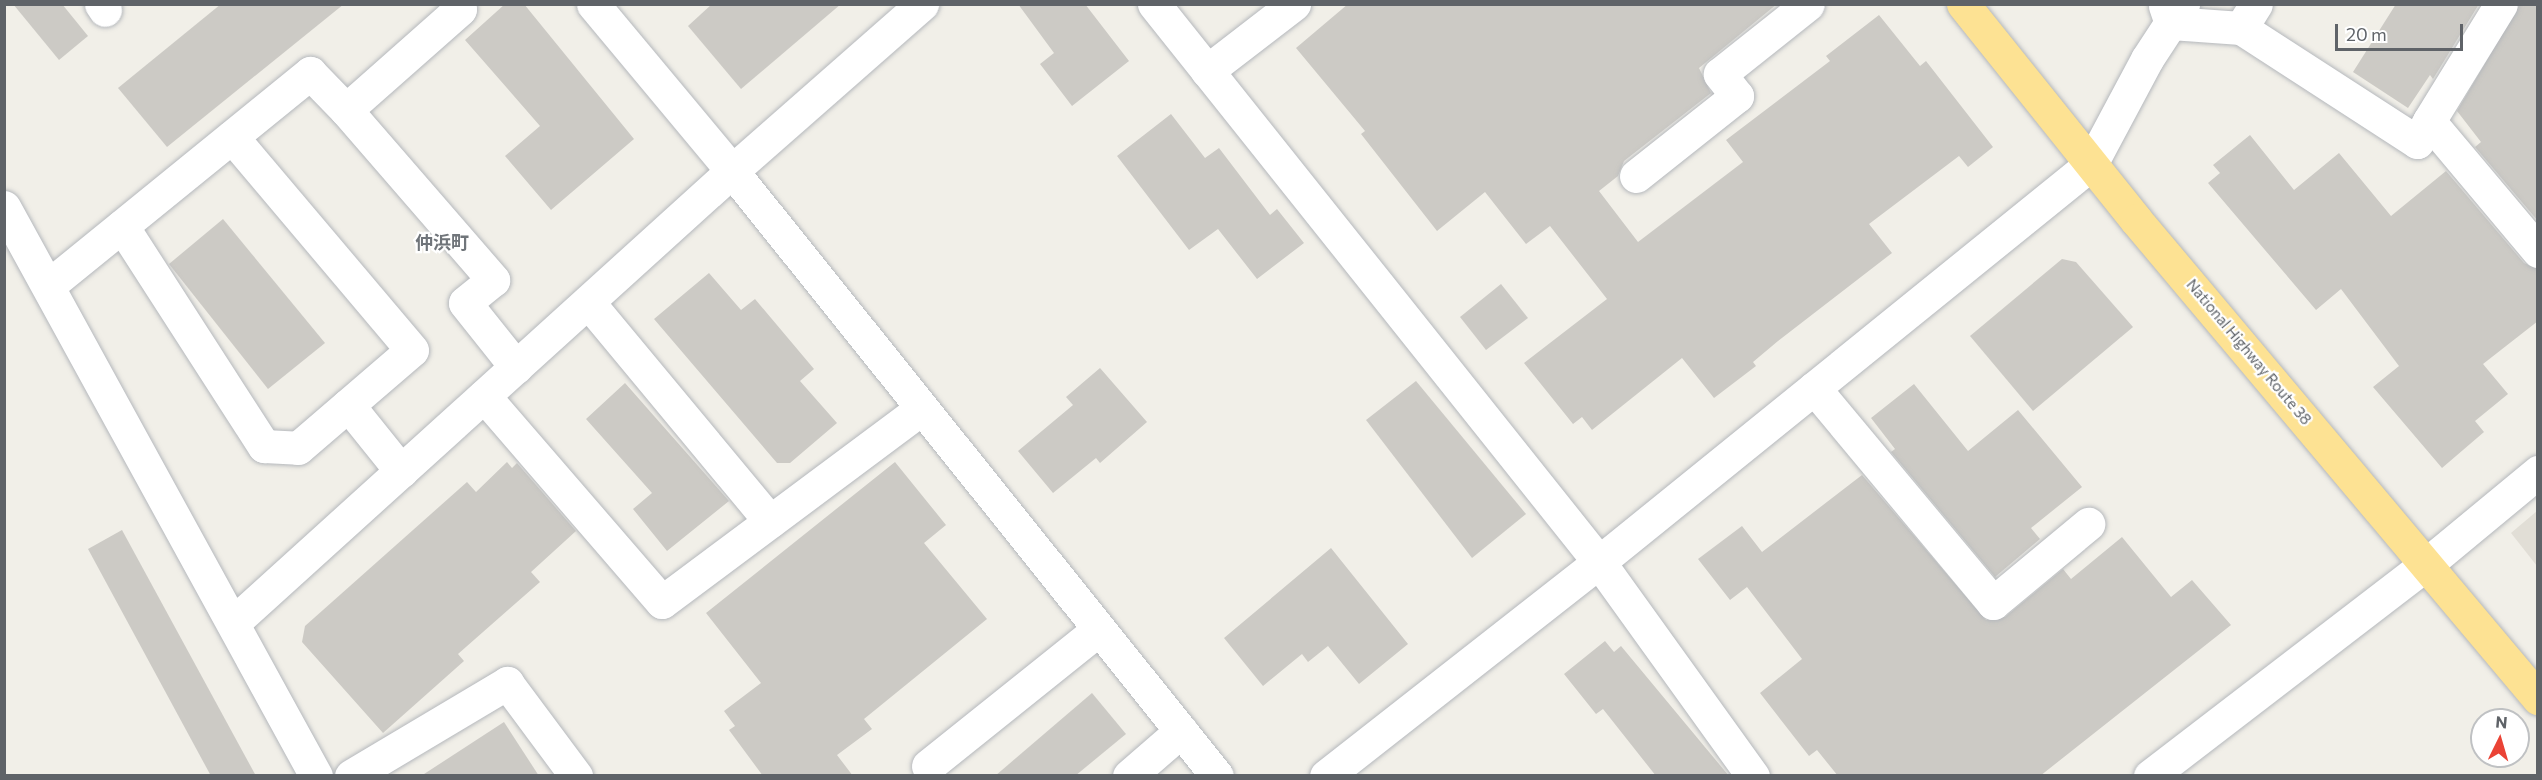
<!DOCTYPE html>
<meta charset="utf-8">
<style>
body{margin:0}
#map{position:relative;width:2542px;height:780px;overflow:hidden;background:#f1efe8;font-family:Commissioner,"Noto Sans JP",sans-serif}
div>[style]{position:absolute}
[style*='--x']{left:calc(var(--x)*1px);top:calc(var(--y)*1px);width:calc(var(--w)*1px);rotate:calc(var(--a)*1deg)}
.education>*{inset:0;background:#e1ded6}
.building>*{inset:0;background:#cccac5}
.roads{filter:drop-shadow(0 0 2px #b5b8bc) drop-shadow(0 0 2px #b5b8bc)}
.minor>*{height:33px;margin:-16.5px;padding:0 16.5px;transform-origin:16.5px;border-radius:16.5px;background:#fff}
.highway>*{height:33px;margin:-16.5px;padding:0 16.5px;transform-origin:16.5px;border-radius:16.5px;background:#fde293}
span{translate:-50% -50%;white-space:nowrap;text-align:center;line-height:1.15;-webkit-text-stroke:4.5px #fff;paint-order:stroke}
.street-label{font-size:15px;color:#5f6368}
.quarter-label{font-size:18px;color:#70757a;font-weight:700}
.frame{position:absolute;inset:0;border:6px solid #5f6368;pointer-events:none}
.north{position:absolute;left:2470px;top:708px;width:60px;height:60px;box-sizing:border-box;background:#fff;border:2px solid #bfc1c3;border-radius:50%;rotate:5deg;font-size:16px;font-weight:700;line-height:24px;text-align:center;color:#5f6368}
.north::after{content:'';display:block;margin:auto;width:21px;height:27px;background:#ea4335;clip-path:polygon(50% 0,100% 100%,50% 72%,0 100%)}
.scale{position:absolute;left:2335px;top:24px;width:128px;height:27px;box-sizing:border-box;border:3px solid #5f6368;border-top:0;padding-left:8px;font-size:18px;line-height:21px;white-space:nowrap;color:#5f6368;-webkit-text-stroke:4px #fff;paint-order:stroke}
</style>
<div id="map">
<div class="education">
<div style="clip-path:polygon(2537px 511px,2537px 566px,2511px 533px)"></div>
</div>
<div class="building">
<div style="clip-path:polygon(13px 4px,62px 4px,88px 36px,59px 60px)"></div>
<div style="clip-path:polygon(221px 4px,344px 4px,167px 147px,118px 88px)"></div>
<div style="clip-path:polygon(505px 4px,524px 4px,634px 139px,551px 210px,505px 156px,540px 126px,465px 40px)"></div>
<div style="clip-path:polygon(712px 4px,841px 4px,741px 89px,688px 26px)"></div>
<div style="clip-path:polygon(1018px 4px,1085px 4px,1129px 61px,1072px 106px,1040px 64px,1054px 53px)"></div>
<div style="clip-path:polygon(1348px 4px,1777px 4px,1699px 68px,1711px 93px,1624px 161px,1618px 176px,1599px 191px,1638px 242px,1743px 162px,1726px 140px,1830px 61px,1826px 56px,1879px 15px,1920px 66px,1926px 61px,1993px 147px,1968px 167px,1959px 156px,1869px 224px,1892px 253px,1778px 341px,1753px 362px,1756px 366px,1714px 398px,1682px 358px,1592px 430px,1582px 417px,1573px 424px,1524px 363px,1607px 299px,1550px 226px,1526px 244px,1485px 192px,1437px 231px,1361px 134px,1365px 131px,1296px 48px)"></div>
<div style="clip-path:polygon(2396px 4px,2479px 4px,2433px 79px,2430px 75px,2408px 108px,2353px 72px)"></div>
<div style="clip-path:polygon(2520px 4px,2538px 4px,2538px 221px,2475px 147px,2481px 142px,2457px 111px)"></div>
<div style="clip-path:polygon(1171px 114px,1205px 158px,1219px 148px,1270px 215px,1277px 209px,1304px 243px,1257px 279px,1218px 229px,1189px 250px,1117px 156px)"></div>
<div style="clip-path:polygon(2250px 135px,2294px 190px,2339px 153px,2391px 216px,2446px 171px,2524px 263px,2538px 269px,2538px 321px,2483px 364px,2508px 394px,2475px 421px,2484px 432px,2442px 468px,2373px 387px,2399px 366px,2341px 289px,2316px 310px,2208px 183px,2220px 173px,2213px 165px)"></div>
<div style="clip-path:polygon(223px 219px,325px 343px,268px 389px,169px 264px)"></div>
<div style="clip-path:polygon(2062px 259px,2076px 262px,2133px 327px,2033px 411px,1970px 336px)"></div>
<div style="clip-path:polygon(709px 273px,741px 310px,755px 299px,814px 369px,800px 381px,837px 423px,790px 463px,777px 463px,654px 319px)"></div>
<div style="clip-path:polygon(1501px 284px,1528px 318px,1486px 350px,1460px 317px)"></div>
<div style="clip-path:polygon(1100px 368px,1147px 422px,1100px 463px,1096px 458px,1053px 493px,1018px 451px,1073px 405px,1066px 397px)"></div>
<div style="clip-path:polygon(1416px 381px,1526px 514px,1472px 558px,1366px 420px)"></div>
<div style="clip-path:polygon(625px 383px,729px 501px,667px 551px,633px 509px,652px 493px,586px 419px)"></div>
<div style="clip-path:polygon(1914px 384px,1968px 451px,2018px 410px,2082px 487px,2031px 528px,2040px 539px,1995px 577px,1891px 452px,1895px 449px,1871px 418px)"></div>
<div style="clip-path:polygon(507px 462px,512px 468px,517px 463px,576px 531px,531px 572px,540px 582px,458px 654px,464px 661px,383px 733px,302px 642px,305px 626px,467px 482px,476px 492px)"></div>
<div style="clip-path:polygon(895px 462px,946px 525px,924px 543px,987px 619px,864px 719px,872px 729px,837px 755px,853px 776px,763px 776px,729px 730px,735px 726px,724px 711px,761px 683px,706px 613px)"></div>
<div style="clip-path:polygon(1862px 475px,1986px 620px,2005px 617px,2063px 569px,2071px 579px,2122px 537px,2171px 597px,2192px 580px,2231px 625px,2040px 776px,1838px 776px,1817px 750px,1809px 756px,1760px 693px,1802px 659px,1747px 587px,1730px 600px,1698px 559px,1742px 526px,1762px 552px)"></div>
<div style="clip-path:polygon(122px 530px,256px 776px,211px 776px,88px 549px)"></div>
<div style="clip-path:polygon(1331px 548px,1408px 644px,1359px 684px,1328px 646px,1308px 662px,1302px 654px,1263px 686px,1224px 638px)"></div>
<div style="clip-path:polygon(1605px 641px,1614px 652px,1621px 646px,1729px 776px,1656px 776px,1603px 709px,1596px 714px,1564px 674px)"></div>
<div style="clip-path:polygon(1092px 693px,1126px 734px,1075px 776px,995px 776px)"></div>
<div style="clip-path:polygon(504px 722px,539px 776px,421px 776px)"></div>
</div>
<div class="roads">
<div class="minor">
<div style="--x:101;--y:4;--w:7;--a:56"></div>
<div style="--x:593;--y:4;--w:217;--a:50.2"></div>
<div style="--x:732;--y:171;--w:775;--a:51.28"></div>
<div style="--x:1154;--y:4;--w:714;--a:51.43"></div>
<div style="--x:1599;--y:562;--w:264;--a:54.3"></div>
<div style="--x:2165;--y:6;--w:18;--a:71"></div>
<div style="--x:2171;--y:23;--w:70;--a:4.1"></div>
<div style="--x:2241;--y:28;--w:28;--a:-58"></div>
<div style="--x:2241;--y:28;--w:210;--a:32.9"></div>
<div style="--x:2417;--y:142;--w:24;--a:-60"></div>
<div style="--x:2429;--y:121;--w:170;--a:50"></div>
<div style="--x:1207;--y:71;--w:110;--a:-37.6"></div>
<div style="--x:346;--y:110;--w:225;--a:49.1"></div>
<div style="--x:493;--y:280;--w:36;--a:141"></div>
<div style="--x:465;--y:303;--w:82;--a:51.4"></div>
<div style="--x:2429;--y:121;--w:137;--a:-58.4"></div>
<div style="--x:1636;--y:176;--w:129;--a:-38.4"></div>
<div style="--x:1737;--y:96;--w:28;--a:-128"></div>
<div style="--x:1720;--y:74;--w:112;--a:-38.5"></div>
<div style="--x:4;--y:207;--w:649;--a:61.26"></div>
<div style="--x:122;--y:226;--w:262;--a:57.2"></div>
<div style="--x:264;--y:446;--w:34;--a:3"></div>
<div style="--x:298;--y:448;--w:150;--a:-40.7"></div>
<div style="--x:412;--y:350;--w:279;--a:-130.2"></div>
<div style="--x:48;--y:286;--w:338;--a:-39.1"></div>
<div style="--x:310;--y:73;--w:52;--a:45.8"></div>
<div style="--x:346;--y:110;--w:152;--a:-41.5"></div>
<div style="--x:460;--y:9;--w:6;--a:-129"></div>
<div style="--x:588;--y:302;--w:285;--a:50.3"></div>
<div style="--x:1814;--y:388;--w:280;--a:50.2"></div>
<div style="--x:1993;--y:603;--w:124;--a:-39.7"></div>
<div style="--x:484;--y:396;--w:272;--a:49.2"></div>
<div style="--x:662;--y:602;--w:324;--a:-36.7"></div>
<div style="--x:348;--y:405;--w:85;--a:51.2"></div>
<div style="--x:233;--y:623;--w:673;--a:-42.17"></div>
<div style="--x:732;--y:171;--w:253;--a:-41.3"></div>
<div style="--x:928;--y:766;--w:219;--a:-38.7"></div>
<div style="--x:351;--y:776;--w:182;--a:-30.8"></div>
<div style="--x:507;--y:683;--w:116;--a:53.4"></div>
<div style="--x:1129;--y:776;--w:69;--a:-40.9"></div>
<div style="--x:1326;--y:776;--w:347;--a:-38.1"></div>
<div style="--x:1599;--y:562;--w:633;--a:-38.97"></div>
<div style="--x:2091;--y:164;--w:119;--a:-61.9"></div>
<div style="--x:2147;--y:59;--w:66;--a:-56.8"></div>
<div style="--x:2150;--y:776;--w:350;--a:-37.5"></div>
<div style="--x:2428;--y:563;--w:143;--a:-39.6"></div>
</div>
<div class="highway">
<div style="--x:1963;--y:4;--w:277;--a:51.3"></div>
<div style="--x:2136;--y:220;--w:625;--a:49.94"></div>
</div>
</div>
<div class="street-label">
<span style="left:2249px;top:352px;rotate:50deg">National Highway Route 38</span>
</div>
<div class="quarter-label">
<span style="left:442px;top:242px">仲浜町</span>
</div>
<div class="frame"></div>
<div class="north">N</div>
<div class="scale">20 m</div>
</div>
